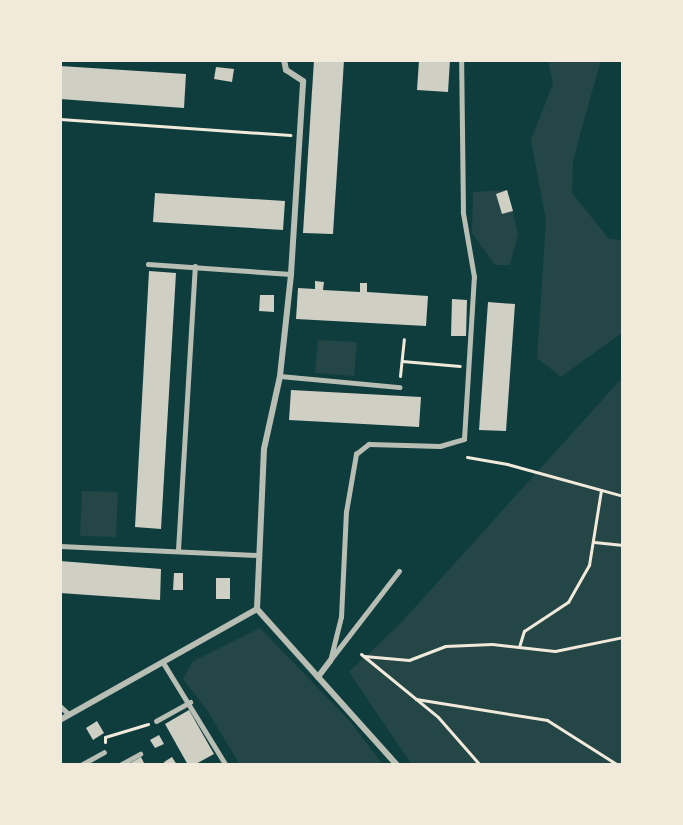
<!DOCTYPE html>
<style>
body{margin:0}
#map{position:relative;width:683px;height:825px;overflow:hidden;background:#0f3d3e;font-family:"Noto Sans",sans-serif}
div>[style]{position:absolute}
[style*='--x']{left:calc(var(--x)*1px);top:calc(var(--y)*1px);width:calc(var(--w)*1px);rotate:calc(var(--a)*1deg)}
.green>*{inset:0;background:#244646}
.building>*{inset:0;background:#cfcfc3}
.path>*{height:3px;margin:-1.5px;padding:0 1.5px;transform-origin:1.5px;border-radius:1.5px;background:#f1e9da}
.service>*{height:4.5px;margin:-2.25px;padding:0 2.25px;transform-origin:2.25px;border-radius:2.25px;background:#b8beb3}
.minor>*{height:6px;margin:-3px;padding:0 3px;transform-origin:3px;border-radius:3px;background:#b8beb3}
span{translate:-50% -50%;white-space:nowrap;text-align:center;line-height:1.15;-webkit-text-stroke:6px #f1e9da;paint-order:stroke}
.frame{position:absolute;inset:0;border:62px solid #f1e9da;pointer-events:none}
</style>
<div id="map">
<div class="green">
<div style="clip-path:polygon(548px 60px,601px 60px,573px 160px,572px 193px,609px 239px,623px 240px,623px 332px,561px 377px,537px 358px,546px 221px,531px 140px,553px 84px)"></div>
<div style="clip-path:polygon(507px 190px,518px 234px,510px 265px,495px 265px,472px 233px,473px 192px)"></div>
<div style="clip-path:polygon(318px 340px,357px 342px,354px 376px,315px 373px)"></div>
<div style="clip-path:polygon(623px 377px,623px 765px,412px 765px,349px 672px,399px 625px)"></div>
<div style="clip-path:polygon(82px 491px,118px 492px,116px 537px,80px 536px)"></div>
<div style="clip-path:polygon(260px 628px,349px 720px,383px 765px,240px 765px,207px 710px,183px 679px,193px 661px)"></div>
</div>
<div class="building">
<div style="clip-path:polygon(314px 60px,344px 60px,333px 234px,303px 233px)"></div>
<div style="clip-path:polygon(419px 60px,450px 60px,448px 92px,417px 90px)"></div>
<div style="clip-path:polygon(60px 66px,186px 74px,184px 108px,60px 99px)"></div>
<div style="clip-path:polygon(216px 67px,234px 69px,232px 82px,214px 79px)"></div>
<div style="clip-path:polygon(507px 190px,513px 211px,502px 214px,496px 194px)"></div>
<div style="clip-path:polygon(155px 193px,285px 201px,283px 230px,153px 222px)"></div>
<div style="clip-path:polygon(149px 271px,176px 273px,161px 529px,135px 527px)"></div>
<div style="clip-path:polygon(315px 281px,324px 282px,323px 290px,360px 292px,360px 283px,367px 283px,367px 292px,428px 296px,426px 326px,296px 319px,298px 288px,315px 289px)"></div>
<div style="clip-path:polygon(260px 295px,274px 295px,274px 312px,259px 311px)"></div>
<div style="clip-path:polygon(452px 299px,467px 300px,466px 336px,451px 336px)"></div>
<div style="clip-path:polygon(488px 302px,515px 304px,506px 431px,479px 430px)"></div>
<div style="clip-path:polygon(291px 390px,421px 397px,419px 427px,289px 420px)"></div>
<div style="clip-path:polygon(60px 561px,161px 569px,160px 600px,60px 593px)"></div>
<div style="clip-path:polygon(174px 573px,183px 573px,183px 590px,173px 590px)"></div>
<div style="clip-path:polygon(216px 578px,230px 578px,230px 599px,216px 599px)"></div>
<div style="clip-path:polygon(189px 710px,214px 754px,194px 765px,188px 765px,165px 724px)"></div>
<div style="clip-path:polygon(97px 721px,104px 733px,93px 740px,86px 728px)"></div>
<div style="clip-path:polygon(159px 735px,164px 744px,155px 748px,150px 740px)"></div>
<div style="clip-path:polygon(141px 757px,145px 765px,127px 765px)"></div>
<div style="clip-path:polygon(172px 757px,177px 765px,165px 765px,164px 762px)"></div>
</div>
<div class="path">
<div style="--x:60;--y:119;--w:231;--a:4"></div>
<div style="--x:402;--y:361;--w:58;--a:4.9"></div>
<div style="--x:400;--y:376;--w:37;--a:-84"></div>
<div style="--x:467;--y:457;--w:41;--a:9.9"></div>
<div style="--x:507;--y:464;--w:120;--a:15.4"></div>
<div style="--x:594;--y:542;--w:29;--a:6"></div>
<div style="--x:519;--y:647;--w:17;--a:-73"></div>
<div style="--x:524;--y:631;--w:53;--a:-33.4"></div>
<div style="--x:568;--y:602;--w:43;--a:-60.4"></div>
<div style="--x:589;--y:565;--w:76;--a:-80.9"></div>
<div style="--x:361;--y:654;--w:99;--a:39.3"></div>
<div style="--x:438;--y:717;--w:64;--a:48.8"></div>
<div style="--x:364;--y:656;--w:45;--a:5.1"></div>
<div style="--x:409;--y:660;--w:39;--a:-21"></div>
<div style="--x:445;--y:646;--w:47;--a:-2.4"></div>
<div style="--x:492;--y:644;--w:63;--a:6.3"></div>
<div style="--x:555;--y:651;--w:69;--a:-11.6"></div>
<div style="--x:416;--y:699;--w:133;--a:9.1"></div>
<div style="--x:547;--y:720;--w:84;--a:32.4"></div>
<div style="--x:105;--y:742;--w:5;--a:-90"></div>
<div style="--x:105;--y:737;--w:45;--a:-16.8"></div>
</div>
<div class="service">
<div style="--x:148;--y:264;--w:143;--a:4"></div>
<div style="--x:280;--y:376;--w:120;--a:5.3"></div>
<div style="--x:60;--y:546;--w:197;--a:2.6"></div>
<div style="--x:178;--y:550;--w:284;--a:-86.6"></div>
<div style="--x:331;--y:659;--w:111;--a:-52.3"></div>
<div style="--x:330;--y:661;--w:45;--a:-76"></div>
<div style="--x:341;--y:617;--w:105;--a:-87.3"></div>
<div style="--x:346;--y:512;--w:59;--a:-80.2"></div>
<div style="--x:356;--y:454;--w:16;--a:-38"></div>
<div style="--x:369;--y:444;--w:71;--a:1.6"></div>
<div style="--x:440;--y:446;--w:25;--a:-16"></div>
<div style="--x:464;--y:439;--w:162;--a:-86.5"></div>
<div style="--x:474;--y:277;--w:65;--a:-99.8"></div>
<div style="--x:463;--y:213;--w:153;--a:-90.7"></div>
<div style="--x:163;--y:662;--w:121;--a:58.5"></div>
<div style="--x:60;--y:706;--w:12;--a:42"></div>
<div style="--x:156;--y:721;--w:39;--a:-29"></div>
<div style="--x:81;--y:765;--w:26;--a:-29"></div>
<div style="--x:120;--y:765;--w:23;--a:-29"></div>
</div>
<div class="minor">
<div style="--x:257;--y:609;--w:160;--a:-87.5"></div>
<div style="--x:264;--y:449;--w:75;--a:-77.6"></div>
<div style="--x:280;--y:376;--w:103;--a:-83.8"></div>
<div style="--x:291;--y:274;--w:193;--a:-86.4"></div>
<div style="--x:303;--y:81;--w:20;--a:-147"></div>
<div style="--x:286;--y:70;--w:10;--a:-101"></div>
<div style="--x:257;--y:609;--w:210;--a:48.1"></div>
<div style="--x:318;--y:677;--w:20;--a:-53"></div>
<div style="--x:60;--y:720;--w:226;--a:-29.4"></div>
</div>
<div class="frame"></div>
</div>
